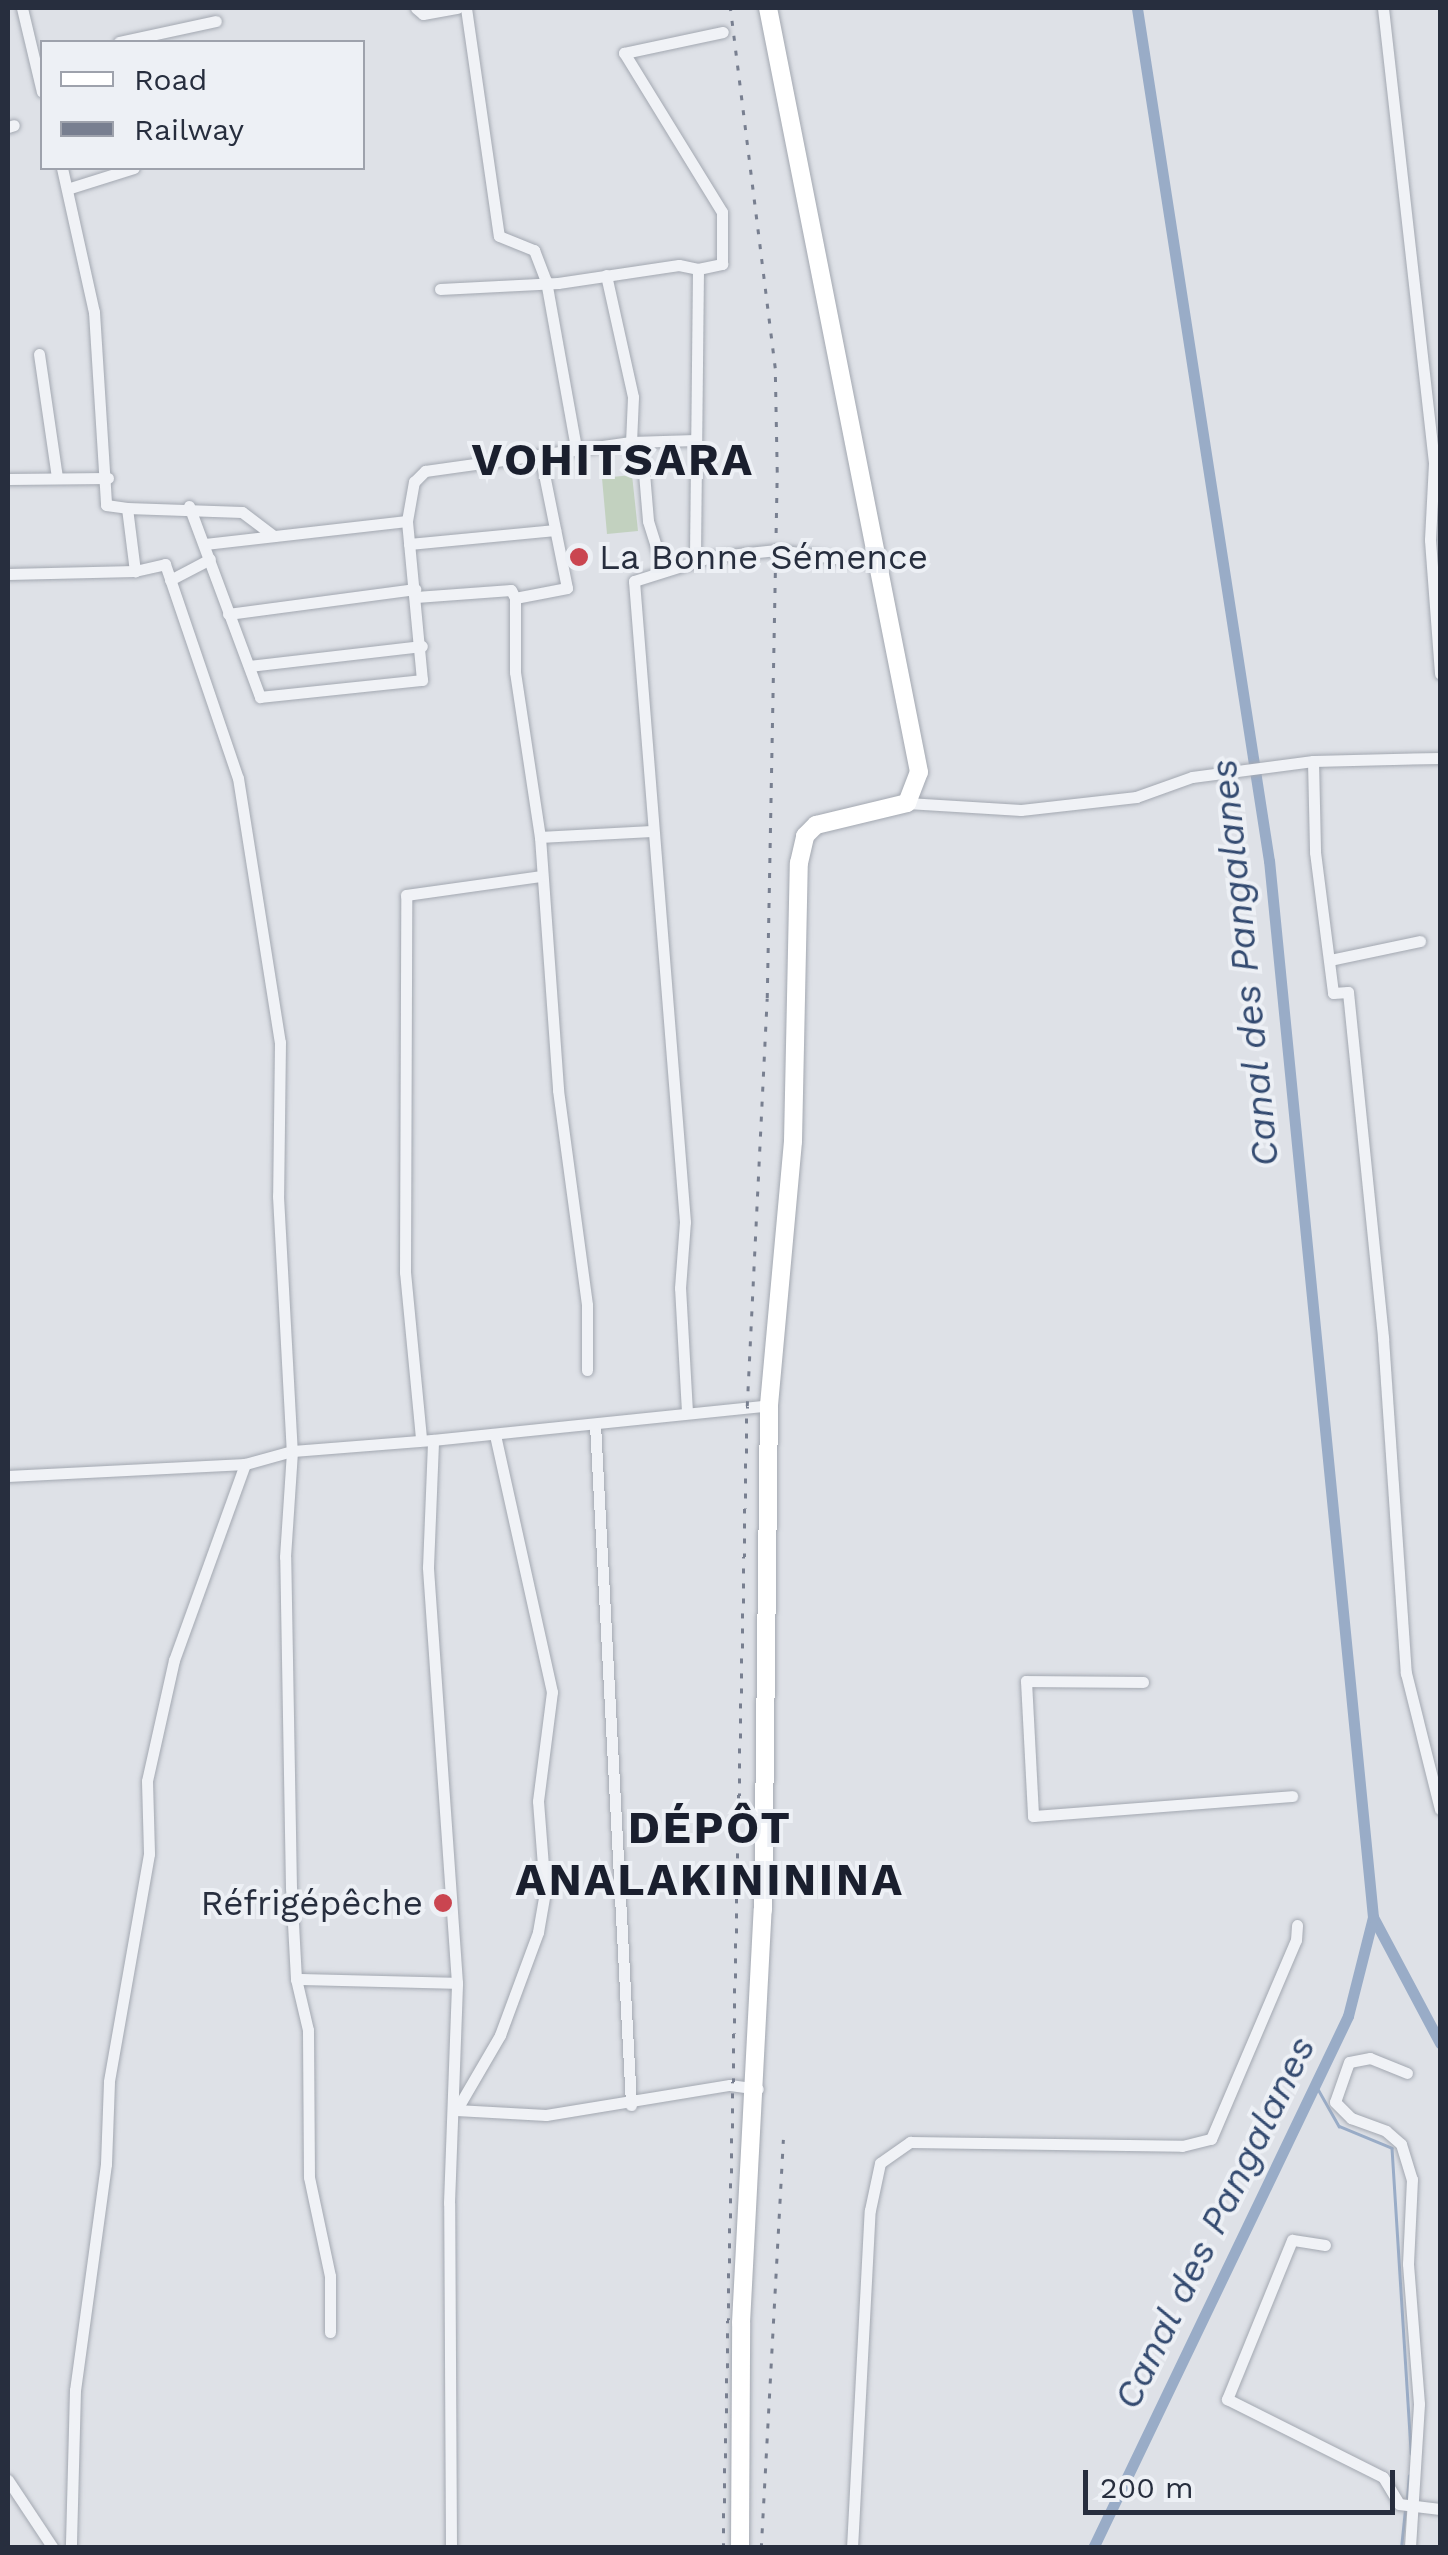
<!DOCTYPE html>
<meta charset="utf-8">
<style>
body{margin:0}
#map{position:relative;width:1448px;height:2555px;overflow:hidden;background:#dee1e7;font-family:"Work Sans",sans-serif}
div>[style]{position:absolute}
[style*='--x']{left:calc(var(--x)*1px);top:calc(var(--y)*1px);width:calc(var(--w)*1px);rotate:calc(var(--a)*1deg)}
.green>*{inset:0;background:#c2d1bf}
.stream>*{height:2.5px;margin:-1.25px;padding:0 1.25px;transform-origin:1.25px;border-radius:1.25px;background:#99acc7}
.canal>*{height:11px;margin:-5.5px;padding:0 5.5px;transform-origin:5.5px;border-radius:5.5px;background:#99acc7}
.roads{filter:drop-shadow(0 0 2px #a3a8b1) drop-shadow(0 0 2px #a3a8b1)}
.street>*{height:11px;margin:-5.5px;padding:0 5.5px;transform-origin:5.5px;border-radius:5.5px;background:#f0f2f6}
.primary>*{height:18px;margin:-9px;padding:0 9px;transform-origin:9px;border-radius:9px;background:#fff}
.rail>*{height:2.5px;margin-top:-1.25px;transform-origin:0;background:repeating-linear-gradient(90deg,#787f90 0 5px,transparent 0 15px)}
.dots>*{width:28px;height:28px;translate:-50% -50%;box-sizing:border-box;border:5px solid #edf0f5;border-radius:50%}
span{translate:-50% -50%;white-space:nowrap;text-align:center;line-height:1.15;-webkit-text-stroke:8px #edf0f5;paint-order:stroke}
.poi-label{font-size:35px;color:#272e3e}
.left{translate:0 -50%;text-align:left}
.right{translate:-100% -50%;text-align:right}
.water-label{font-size:38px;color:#334a70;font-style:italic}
.district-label{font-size:45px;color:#1a1f2e;font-weight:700;letter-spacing:2.5px}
.frame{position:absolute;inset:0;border:10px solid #272e3e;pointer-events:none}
.legend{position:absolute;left:40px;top:40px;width:325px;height:130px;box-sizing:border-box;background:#edf0f5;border:2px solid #9ea2ac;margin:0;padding:12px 18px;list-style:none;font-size:30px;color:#272e3e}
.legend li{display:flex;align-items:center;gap:20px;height:50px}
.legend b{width:50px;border:2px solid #9ea2ac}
.scale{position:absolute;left:1083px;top:2470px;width:312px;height:45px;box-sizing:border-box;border:5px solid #272e3e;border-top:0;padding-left:12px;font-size:30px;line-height:35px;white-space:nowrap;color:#272e3e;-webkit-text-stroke:8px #edf0f5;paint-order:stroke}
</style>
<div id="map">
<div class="green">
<div style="clip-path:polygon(632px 475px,638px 531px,607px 534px,602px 478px)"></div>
</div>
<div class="stream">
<div style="--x:1314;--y:2082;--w:51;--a:60.4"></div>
<div style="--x:1339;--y:2126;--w:57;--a:22.5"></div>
<div style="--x:1392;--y:2148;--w:306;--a:86.4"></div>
<div style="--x:1407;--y:2498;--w:22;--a:-85"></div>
<div style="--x:1401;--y:2548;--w:37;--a:-84"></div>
</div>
<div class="canal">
<div style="--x:1373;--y:1917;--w:143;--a:62"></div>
<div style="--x:1093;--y:2548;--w:590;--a:-64.39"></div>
<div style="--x:1348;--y:2016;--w:102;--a:-75.8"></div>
<div style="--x:1373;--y:1917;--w:1061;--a:-95.62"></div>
<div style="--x:1269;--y:861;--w:863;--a:-98.8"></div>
</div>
<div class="roads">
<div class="street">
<div style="--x:22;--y:8;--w:86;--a:76.6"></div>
<div style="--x:416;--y:8;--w:9;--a:41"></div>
<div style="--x:423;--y:14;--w:35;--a:-10"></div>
<div style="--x:466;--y:8;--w:230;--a:81.8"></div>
<div style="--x:499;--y:236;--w:38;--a:22"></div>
<div style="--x:534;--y:250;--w:33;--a:69"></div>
<div style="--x:546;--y:281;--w:170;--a:79.8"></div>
<div style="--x:1383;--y:8;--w:458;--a:83.6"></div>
<div style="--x:1434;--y:463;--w:77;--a:93"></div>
<div style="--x:1430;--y:540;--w:134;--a:85.7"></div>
<div style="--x:119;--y:42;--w:99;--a:-12.2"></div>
<div style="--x:8;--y:127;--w:6;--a:-18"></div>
<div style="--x:62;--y:168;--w:148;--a:77.5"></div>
<div style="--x:94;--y:312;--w:193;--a:86.4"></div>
<div style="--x:106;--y:505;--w:21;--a:8"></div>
<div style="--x:127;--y:508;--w:64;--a:82.8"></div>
<div style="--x:135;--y:571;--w:31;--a:-13"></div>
<div style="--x:165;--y:564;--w:226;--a:71.2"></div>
<div style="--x:238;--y:778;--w:267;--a:81"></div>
<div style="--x:280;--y:1042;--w:154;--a:90.7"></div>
<div style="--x:278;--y:1196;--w:255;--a:86.9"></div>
<div style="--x:292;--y:1451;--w:49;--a:164.5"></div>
<div style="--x:245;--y:1464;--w:208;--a:109.9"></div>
<div style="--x:174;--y:1660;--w:124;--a:102.6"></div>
<div style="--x:147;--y:1781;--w:73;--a:88.4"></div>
<div style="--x:149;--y:1854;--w:231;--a:100"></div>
<div style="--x:109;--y:2082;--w:82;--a:92.1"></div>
<div style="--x:106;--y:2164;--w:228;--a:97.8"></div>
<div style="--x:75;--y:2390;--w:158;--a:91.5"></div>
<div style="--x:67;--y:189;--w:70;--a:-17.4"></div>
<div style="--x:698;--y:269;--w:25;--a:-12"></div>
<div style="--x:722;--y:264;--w:52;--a:-90"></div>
<div style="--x:722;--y:212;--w:187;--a:-121.6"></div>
<div style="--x:624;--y:53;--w:101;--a:-12"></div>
<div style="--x:606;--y:275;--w:125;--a:77.5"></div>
<div style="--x:633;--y:397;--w:45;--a:92.5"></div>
<div style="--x:631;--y:442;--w:64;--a:-1.8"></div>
<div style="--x:440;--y:289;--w:118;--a:-2.9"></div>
<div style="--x:558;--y:283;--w:122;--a:-8.5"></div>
<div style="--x:679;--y:265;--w:19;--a:12"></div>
<div style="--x:698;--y:269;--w:292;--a:90.6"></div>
<div style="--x:39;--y:354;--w:124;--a:81.7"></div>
<div style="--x:8;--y:479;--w:100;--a:-0.6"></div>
<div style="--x:189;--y:506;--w:204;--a:69.6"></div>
<div style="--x:260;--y:697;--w:163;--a:-6"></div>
<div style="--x:422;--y:680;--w:160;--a:-95.4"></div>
<div style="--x:407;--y:521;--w:40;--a:-80"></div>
<div style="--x:414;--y:482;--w:16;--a:-45"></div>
<div style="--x:425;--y:471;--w:208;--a:-8"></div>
<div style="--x:631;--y:442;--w:22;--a:58"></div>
<div style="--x:643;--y:461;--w:60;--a:85.2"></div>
<div style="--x:648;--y:521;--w:50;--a:72.6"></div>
<div style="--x:127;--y:508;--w:115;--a:2"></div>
<div style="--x:242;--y:512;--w:40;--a:37"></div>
<div style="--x:205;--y:544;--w:203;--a:-6.5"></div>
<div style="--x:409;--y:544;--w:147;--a:-5.5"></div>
<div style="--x:8;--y:574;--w:127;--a:-1.4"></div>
<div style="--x:170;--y:580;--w:45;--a:-27.7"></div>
<div style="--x:416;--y:597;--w:95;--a:-4.2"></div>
<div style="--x:511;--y:590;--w:9;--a:63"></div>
<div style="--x:515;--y:598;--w:74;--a:90"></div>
<div style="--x:515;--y:672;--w:167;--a:81.4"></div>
<div style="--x:540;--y:837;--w:254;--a:85.9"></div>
<div style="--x:558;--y:1090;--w:217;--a:82.3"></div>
<div style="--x:587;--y:1305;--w:65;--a:90"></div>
<div style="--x:515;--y:598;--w:53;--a:-10.9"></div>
<div style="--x:567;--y:588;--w:132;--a:-101.4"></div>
<div style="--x:228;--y:614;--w:189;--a:-7.6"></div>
<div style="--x:249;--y:666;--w:174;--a:-6.6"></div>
<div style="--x:1313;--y:761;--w:91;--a:88.7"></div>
<div style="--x:1315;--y:852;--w:142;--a:82.7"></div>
<div style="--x:1333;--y:993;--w:15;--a:-4"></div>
<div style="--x:1348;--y:992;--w:348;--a:84.2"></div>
<div style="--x:1383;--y:1338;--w:336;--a:86.1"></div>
<div style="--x:1406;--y:1673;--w:140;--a:76"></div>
<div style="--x:907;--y:803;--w:114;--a:3.5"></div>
<div style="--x:1021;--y:810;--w:116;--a:-6.4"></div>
<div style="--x:1136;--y:797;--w:59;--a:-19.7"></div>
<div style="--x:1192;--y:777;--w:122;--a:-7.5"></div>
<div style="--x:1313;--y:761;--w:127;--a:-1.4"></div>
<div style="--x:540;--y:837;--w:111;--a:-3.1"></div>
<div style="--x:1330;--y:960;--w:92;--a:-11.9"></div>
<div style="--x:687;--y:1412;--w:124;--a:-93.2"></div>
<div style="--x:680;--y:1288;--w:66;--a:-85.7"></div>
<div style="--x:685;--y:1222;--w:643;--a:-94.55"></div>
<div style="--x:634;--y:581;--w:80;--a:-17.5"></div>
<div style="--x:710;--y:557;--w:67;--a:-6"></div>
<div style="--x:777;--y:550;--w:103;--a:7.8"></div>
<div style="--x:595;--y:1424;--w:682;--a:86.97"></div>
<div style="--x:421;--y:1438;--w:167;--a:-95.5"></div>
<div style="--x:405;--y:1272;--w:377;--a:-89.8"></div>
<div style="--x:406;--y:895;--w:137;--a:-8"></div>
<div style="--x:8;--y:1476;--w:237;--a:-2.9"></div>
<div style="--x:1143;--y:1682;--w:117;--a:-179.5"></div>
<div style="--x:1026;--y:1681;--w:135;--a:87"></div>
<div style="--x:1033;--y:1816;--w:260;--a:-4.4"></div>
<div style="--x:296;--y:1979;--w:161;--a:1.4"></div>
<div style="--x:1407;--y:2073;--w:40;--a:-158"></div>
<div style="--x:1370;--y:2058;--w:21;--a:169"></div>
<div style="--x:1349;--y:2062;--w:42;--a:109.3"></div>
<div style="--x:1335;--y:2102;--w:23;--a:45"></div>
<div style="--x:1351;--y:2118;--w:37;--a:20"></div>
<div style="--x:1386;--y:2131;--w:20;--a:41"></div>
<div style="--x:1401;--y:2144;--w:37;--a:73"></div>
<div style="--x:1412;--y:2179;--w:85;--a:92.7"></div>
<div style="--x:1408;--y:2264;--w:140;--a:85.5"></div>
<div style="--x:1419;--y:2404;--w:144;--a:93.6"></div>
<div style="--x:457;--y:2109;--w:86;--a:-59.8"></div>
<div style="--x:500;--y:2035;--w:110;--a:-69.7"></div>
<div style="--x:538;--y:1932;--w:41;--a:-80.1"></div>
<div style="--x:545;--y:1892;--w:91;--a:-94.4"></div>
<div style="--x:538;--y:1801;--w:110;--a:-82.7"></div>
<div style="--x:552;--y:1692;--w:263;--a:-102.5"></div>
<div style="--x:456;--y:2110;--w:90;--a:3.2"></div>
<div style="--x:546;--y:2115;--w:186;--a:-9.3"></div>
<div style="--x:730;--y:2085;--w:28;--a:8"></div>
<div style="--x:1325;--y:2245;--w:33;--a:-171"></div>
<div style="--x:1292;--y:2240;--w:172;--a:112.2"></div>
<div style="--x:1227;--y:2399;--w:174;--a:26.6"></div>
<div style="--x:1383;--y:2477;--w:31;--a:59"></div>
<div style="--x:1399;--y:2504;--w:41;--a:7"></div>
<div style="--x:330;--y:2332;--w:56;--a:-90"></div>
<div style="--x:330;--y:2276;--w:101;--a:-102"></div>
<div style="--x:309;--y:2177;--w:147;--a:-90.4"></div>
<div style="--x:308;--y:2030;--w:52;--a:-103.2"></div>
<div style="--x:296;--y:1979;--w:91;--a:-93.1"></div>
<div style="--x:291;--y:1888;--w:331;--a:-91"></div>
<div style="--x:285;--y:1557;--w:106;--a:-86.2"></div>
<div style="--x:292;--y:1451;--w:141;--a:-4.5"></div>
<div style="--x:8;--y:2480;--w:82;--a:56.5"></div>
<div style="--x:451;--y:2548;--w:345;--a:-90.3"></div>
<div style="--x:449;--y:2203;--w:220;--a:-87.9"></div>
<div style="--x:457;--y:1983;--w:417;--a:-94"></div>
<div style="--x:428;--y:1567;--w:127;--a:-87.7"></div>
<div style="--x:433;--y:1440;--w:338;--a:-5.9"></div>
<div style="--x:852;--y:2548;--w:338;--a:-87"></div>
<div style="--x:870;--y:2210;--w:48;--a:-78"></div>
<div style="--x:880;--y:2163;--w:37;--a:-35"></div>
<div style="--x:910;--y:2142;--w:272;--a:0.8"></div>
<div style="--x:1182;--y:2146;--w:30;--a:-14"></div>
<div style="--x:1211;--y:2139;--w:216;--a:-66.9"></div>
<div style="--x:1296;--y:1940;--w:15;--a:-86"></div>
</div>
<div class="primary">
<div style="--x:740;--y:2548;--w:225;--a:-89.7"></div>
<div style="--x:741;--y:2323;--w:414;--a:-87"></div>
<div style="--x:763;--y:1910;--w:505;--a:-89.32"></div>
<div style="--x:769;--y:1405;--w:265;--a:-84.8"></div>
<div style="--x:793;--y:1141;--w:278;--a:-88.8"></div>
<div style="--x:799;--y:863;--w:28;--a:-77"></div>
<div style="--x:805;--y:836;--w:16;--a:-45"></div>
<div style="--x:816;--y:825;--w:94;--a:-13.6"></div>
<div style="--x:907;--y:803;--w:33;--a:-69"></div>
<div style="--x:919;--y:772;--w:779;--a:-101.18"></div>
</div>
</div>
<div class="rail">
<div style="--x:723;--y:2548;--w:1142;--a:-88.8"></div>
<div style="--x:747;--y:1406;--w:408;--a:-87.2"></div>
<div style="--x:767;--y:998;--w:526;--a:-88.91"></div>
<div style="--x:777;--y:472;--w:104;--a:-91.1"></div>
<div style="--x:775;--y:368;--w:363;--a:-97.1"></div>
<div style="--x:761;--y:2548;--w:409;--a:-86.9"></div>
</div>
<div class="dots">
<div style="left:579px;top:557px;background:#ca4550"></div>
<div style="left:443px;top:1903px;background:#ca4550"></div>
</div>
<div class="poi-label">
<span class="left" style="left:599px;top:557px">La Bonne Sémence</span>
<span class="right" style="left:423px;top:1903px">Réfrigépêche</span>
</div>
<div class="water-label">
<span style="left:1245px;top:963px;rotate:-96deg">Canal des Pangalanes</span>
<span style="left:1215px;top:2223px;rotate:-64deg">Canal des Pangalanes</span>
</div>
<div class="district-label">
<span style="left:613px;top:460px">VOHITSARA</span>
<span style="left:710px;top:1854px">DÉPÔT<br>ANALAKINININA</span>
</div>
<div class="frame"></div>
<ul class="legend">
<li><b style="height:12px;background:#fff"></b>Road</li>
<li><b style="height:12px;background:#787f90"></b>Railway</li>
</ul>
<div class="scale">200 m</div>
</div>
